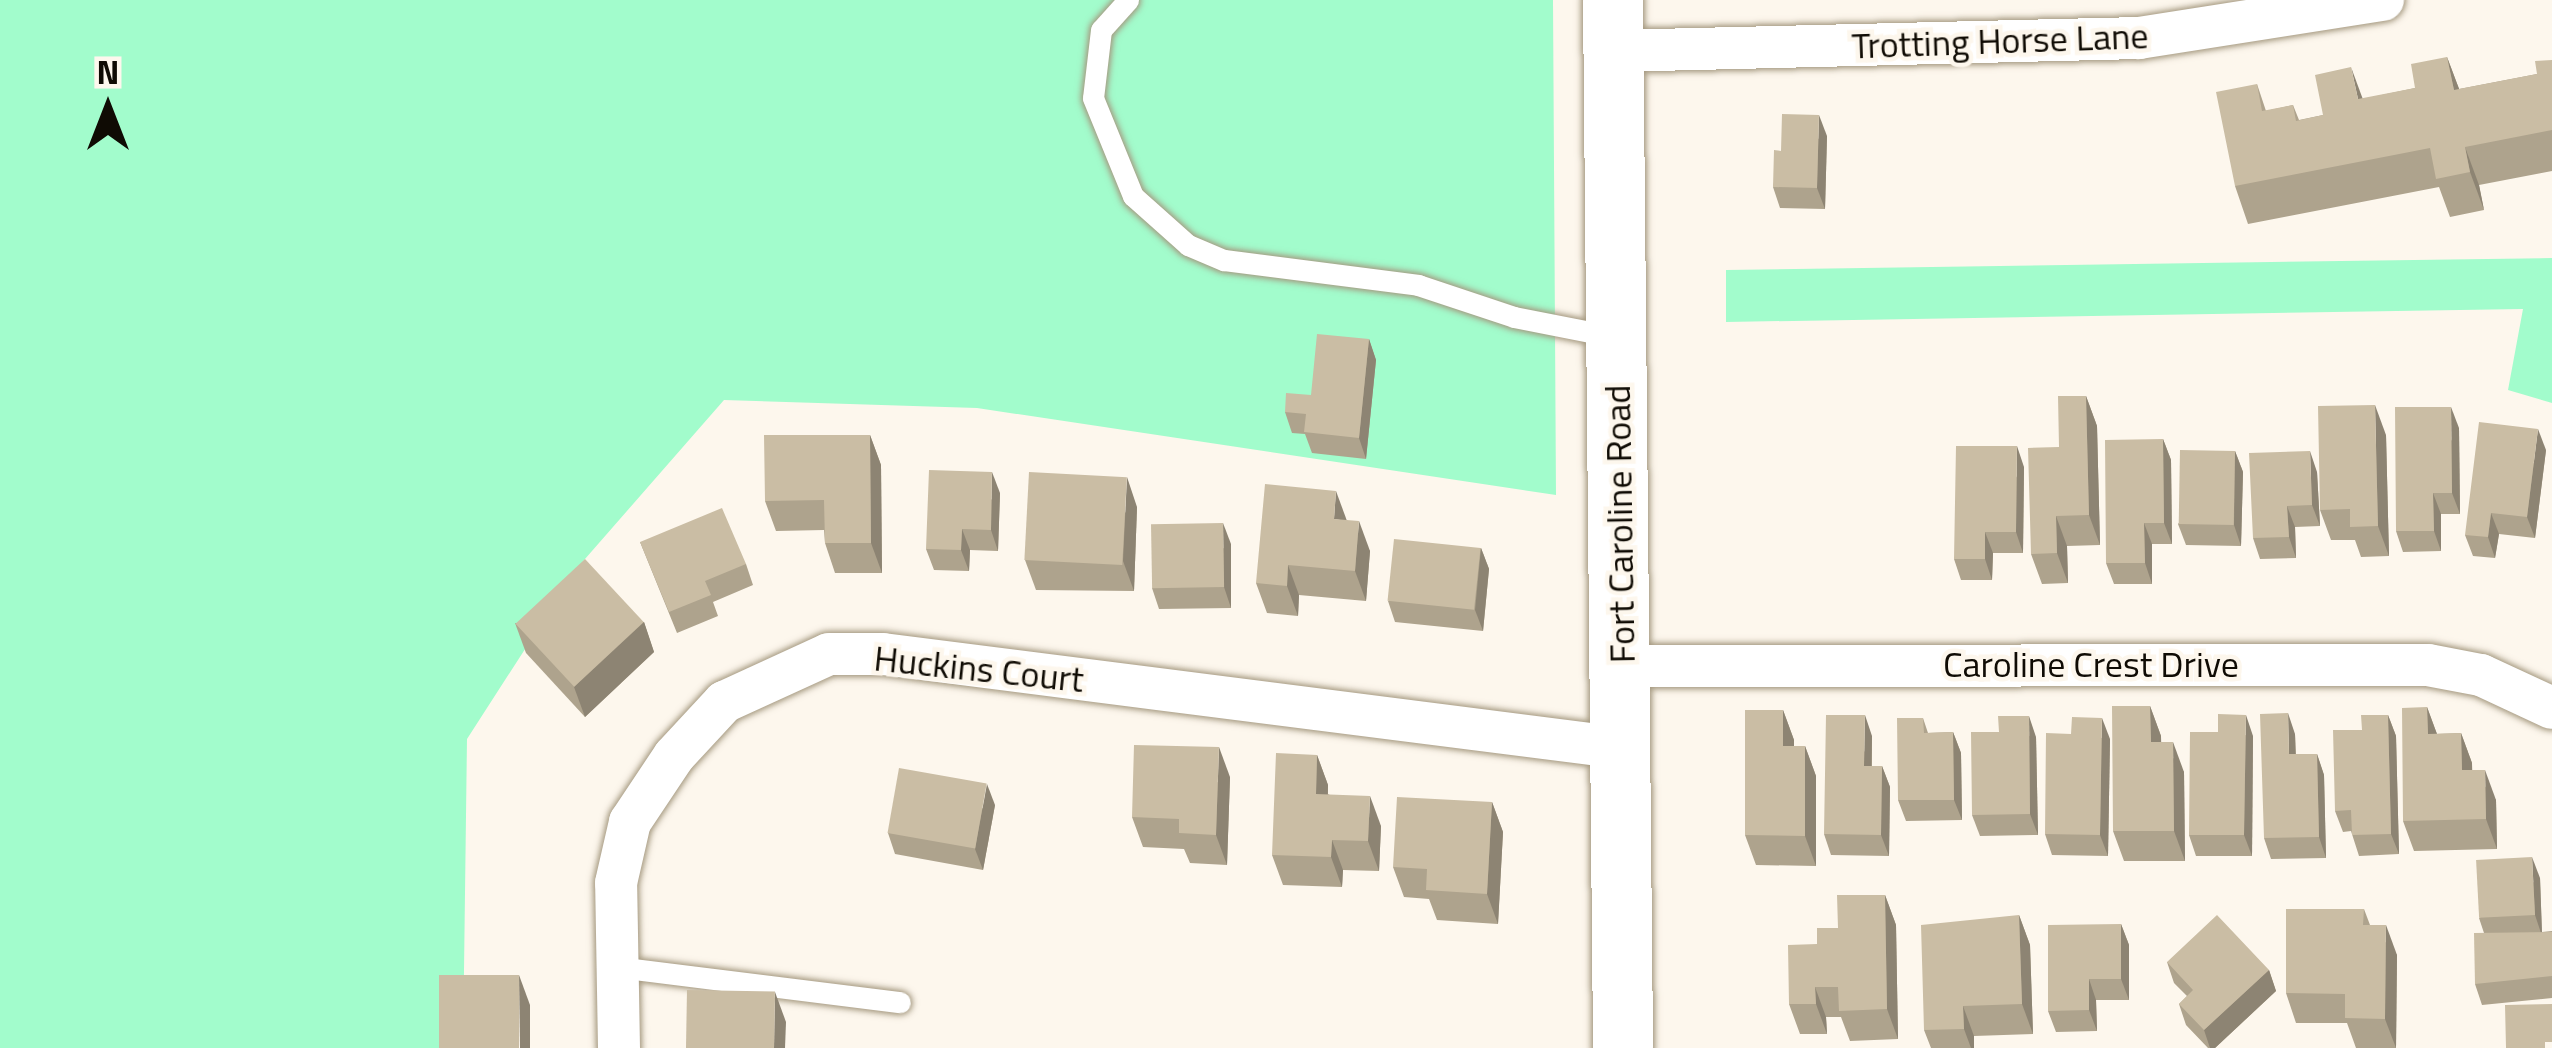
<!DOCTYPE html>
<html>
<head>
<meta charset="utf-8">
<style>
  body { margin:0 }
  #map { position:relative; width:2552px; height:1048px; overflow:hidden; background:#fdf7ed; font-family:"Titillium Web",sans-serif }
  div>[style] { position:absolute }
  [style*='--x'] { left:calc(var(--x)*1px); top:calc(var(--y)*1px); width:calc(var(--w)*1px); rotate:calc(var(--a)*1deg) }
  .green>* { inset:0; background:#a2fccc }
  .roads { filter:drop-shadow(0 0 3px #a59980) drop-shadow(0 0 3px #a59980) }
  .lane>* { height:21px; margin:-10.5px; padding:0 10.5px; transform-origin:10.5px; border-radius:10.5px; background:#fff }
  .street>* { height:42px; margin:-21px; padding:0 21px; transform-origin:21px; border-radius:21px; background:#fff }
  .secondary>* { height:60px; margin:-30px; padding:0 30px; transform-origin:30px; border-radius:30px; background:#fff }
  .wall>* { inset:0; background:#aea38d }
  .shaded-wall>* { inset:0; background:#8d8473 }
  .building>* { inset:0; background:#cabda4; transform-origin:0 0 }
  span { translate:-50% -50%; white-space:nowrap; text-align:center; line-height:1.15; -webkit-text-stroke:9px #fdf7ed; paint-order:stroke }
  .street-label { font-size:36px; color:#0f0b04 }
  .north { position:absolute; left:48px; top:48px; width:120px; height:120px; -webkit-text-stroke:9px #fdf7ed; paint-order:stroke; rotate:0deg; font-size:33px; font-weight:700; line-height:48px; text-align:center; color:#0f0b04 }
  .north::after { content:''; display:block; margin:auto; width:42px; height:54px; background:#0f0b04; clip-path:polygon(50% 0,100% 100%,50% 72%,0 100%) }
</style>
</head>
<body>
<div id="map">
  <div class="green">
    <i style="clip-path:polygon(0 0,1553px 0,1556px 495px,977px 408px,724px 400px,578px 567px,467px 739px,463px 1048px,0 1048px)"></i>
    <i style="clip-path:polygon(2552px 258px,2552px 403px,2508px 390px,2523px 309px,1726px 322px,1726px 270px)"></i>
  </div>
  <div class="roads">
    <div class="lane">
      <i style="--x:1128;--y:0;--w:40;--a:132"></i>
      <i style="--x:1101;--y:30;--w:68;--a:96.7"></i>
      <i style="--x:1093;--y:98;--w:106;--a:67.8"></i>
      <i style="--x:1133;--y:196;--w:74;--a:41.7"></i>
      <i style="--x:1188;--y:245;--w:39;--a:23"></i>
      <i style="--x:1224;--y:260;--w:196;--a:7.3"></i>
      <i style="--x:1418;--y:285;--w:101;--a:18.4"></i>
      <i style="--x:1514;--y:317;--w:99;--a:11.1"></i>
      <i style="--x:617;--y:967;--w:285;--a:7.1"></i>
    </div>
    <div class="street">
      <i style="--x:1615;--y:51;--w:524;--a:-1.42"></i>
      <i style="--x:2139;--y:38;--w:247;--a:-8.9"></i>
      <i style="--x:1620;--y:666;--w:808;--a:-0.07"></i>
      <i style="--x:2428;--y:665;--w:54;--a:10.7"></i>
      <i style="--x:2481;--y:675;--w:78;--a:24.9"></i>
      <i style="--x:619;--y:1048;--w:165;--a:-91"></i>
      <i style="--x:616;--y:883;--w:63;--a:-77.1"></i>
      <i style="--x:630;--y:822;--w:79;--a:-56.3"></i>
      <i style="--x:674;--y:756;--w:74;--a:-47.2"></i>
      <i style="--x:724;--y:702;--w:115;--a:-24.6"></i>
      <i style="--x:829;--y:654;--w:54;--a:0"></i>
      <i style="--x:883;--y:654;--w:745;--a:7.25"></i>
    </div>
    <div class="secondary">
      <i style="--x:1613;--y:0;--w:1048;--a:89.45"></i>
    </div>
  </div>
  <div class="wall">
    <i style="clip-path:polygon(2447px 57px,2459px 89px,2537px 74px,2552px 60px,2552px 171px,2479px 185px,2484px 210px,2450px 217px,2439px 187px,2248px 224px,2235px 186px,2257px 84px,2266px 111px,2293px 105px,2299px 120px,2323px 115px,2363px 99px,2415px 88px)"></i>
    <i style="clip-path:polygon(1827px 136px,1825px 209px,1780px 208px,1773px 187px,1781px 151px)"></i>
    <i style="clip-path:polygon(1369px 339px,1376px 360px,1366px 459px,1312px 453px,1305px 434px,1292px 433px,1285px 412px,1311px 395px)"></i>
    <i style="clip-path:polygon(2086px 396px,2097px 426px,2100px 545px,2067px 546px,2068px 583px,2042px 584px,2031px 554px,2059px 447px)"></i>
    <i style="clip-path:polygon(2459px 428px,2460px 514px,2441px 514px,2441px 551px,2403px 552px,2396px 531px)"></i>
    <i style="clip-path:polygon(870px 435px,881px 465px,882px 573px,835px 573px,825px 543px,824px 530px,776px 531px,765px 501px)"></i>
    <i style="clip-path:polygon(2386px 435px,2389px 556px,2361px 557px,2355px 540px,2331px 540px,2320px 510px)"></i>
    <i style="clip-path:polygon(2163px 439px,2171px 460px,2172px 544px,2152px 544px,2152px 584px,2114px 584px,2106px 563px)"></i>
    <i style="clip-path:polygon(2546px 450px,2535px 538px,2499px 534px,2495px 558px,2473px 556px,2465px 535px)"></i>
    <i style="clip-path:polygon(2235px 451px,2243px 472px,2241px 546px,2186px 545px,2178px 524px)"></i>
    <i style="clip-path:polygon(2024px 467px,2023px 553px,1993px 553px,1992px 580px,1961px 580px,1954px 559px)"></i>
    <i style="clip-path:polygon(2317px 472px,2320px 526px,2295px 527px,2296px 558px,2260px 559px,2253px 538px)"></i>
    <i style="clip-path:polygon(1000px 493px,998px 551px,970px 550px,969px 571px,934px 570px,926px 549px)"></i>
    <i style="clip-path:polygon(1137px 507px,1134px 591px,1036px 590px,1025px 560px)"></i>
    <i style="clip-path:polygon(1347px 520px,1370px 551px,1366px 601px,1299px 595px,1298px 616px,1267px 613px,1256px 583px)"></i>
    <i style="clip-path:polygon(640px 542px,746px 564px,753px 585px,713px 602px,718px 616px,677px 633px)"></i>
    <i style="clip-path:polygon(1231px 544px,1231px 608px,1159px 609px,1152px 588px)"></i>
    <i style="clip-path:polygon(1481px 548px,1489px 569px,1483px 631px,1395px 622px,1388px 601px)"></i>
    <i style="clip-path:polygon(644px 622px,654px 652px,585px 717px,526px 653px,515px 623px)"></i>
    <i style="clip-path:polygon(2150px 706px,2161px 736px,2161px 742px,2184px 772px,2185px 861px,2124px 861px,2113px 831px)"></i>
    <i style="clip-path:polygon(2427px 707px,2437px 734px,2461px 733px,2472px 763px,2472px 770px,2496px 800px,2497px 849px,2414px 851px,2403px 821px)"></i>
    <i style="clip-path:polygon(1783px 710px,1794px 740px,1794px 746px,1805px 746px,1816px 776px,1816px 866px,1756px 865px,1745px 835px)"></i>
    <i style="clip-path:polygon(2388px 715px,2396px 736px,2399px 854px,2359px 856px,2351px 831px,2343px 832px,2335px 811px,2362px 730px)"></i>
    <i style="clip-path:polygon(1923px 718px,1928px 733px,1953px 732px,1961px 753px,1962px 820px,1906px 821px,1898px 800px)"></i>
    <i style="clip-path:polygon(1999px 732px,2036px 737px,2038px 835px,1980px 836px,1972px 815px)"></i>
    <i style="clip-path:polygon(2218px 732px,2253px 736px,2252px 856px,2196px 856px,2189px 835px)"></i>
    <i style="clip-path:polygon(2071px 734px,2110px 739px,2108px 856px,2052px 855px,2045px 834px)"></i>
    <i style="clip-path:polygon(2295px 734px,2296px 754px,2317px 754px,2324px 775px,2326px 858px,2271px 859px,2264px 838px)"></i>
    <i style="clip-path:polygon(1872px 736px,1872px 766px,1882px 766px,1890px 787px,1889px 856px,1831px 855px,1824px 834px)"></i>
    <i style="clip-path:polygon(1317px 755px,1328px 785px,1328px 794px,1381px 826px,1379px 871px,1343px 870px,1342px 887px,1283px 885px,1272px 855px)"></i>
    <i style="clip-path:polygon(1230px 777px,1227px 865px,1190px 863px,1184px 849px,1143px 847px,1132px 817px)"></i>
    <i style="clip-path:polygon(1492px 802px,1503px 832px,1498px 924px,1437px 920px,1429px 899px,1404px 897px,1393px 867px)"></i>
    <i style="clip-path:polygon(995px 805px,983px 870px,895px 854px,888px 833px)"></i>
    <i style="clip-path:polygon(2540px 878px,2542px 932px,2552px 931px,2552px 998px,2482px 1005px,2475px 984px,2484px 933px,2479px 918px)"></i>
    <i style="clip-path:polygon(1885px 895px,1896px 925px,1898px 1039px,1850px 1041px,1841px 1017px,1826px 1017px,1827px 1034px,1800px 1034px,1789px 1004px,1817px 944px)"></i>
    <i style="clip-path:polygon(2364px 909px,2370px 925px,2397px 955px,2396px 1048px,2356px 1048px,2347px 1023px,2296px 1023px,2286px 993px)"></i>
    <i style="clip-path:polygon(2019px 915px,2030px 945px,2033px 1034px,1974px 1036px,1974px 1048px,1931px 1048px,1924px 1030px)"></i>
    <i style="clip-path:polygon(2121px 924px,2129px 945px,2129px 1000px,2096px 1000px,2097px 1031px,2056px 1032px,2048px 1011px)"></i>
    <i style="clip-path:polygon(2167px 962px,2269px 970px,2276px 991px,2215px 1048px,2208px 1048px,2186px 1025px,2179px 1004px,2187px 996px,2174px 983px)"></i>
  </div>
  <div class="shaded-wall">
    <i style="clip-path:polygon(2447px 57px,2461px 94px,2454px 90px)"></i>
    <i style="clip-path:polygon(2351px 67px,2365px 105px,2358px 99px)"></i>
    <i style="clip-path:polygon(1819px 115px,1827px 136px,1825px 209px,1817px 188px)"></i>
    <i style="clip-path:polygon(2465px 147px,2479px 185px,2484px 210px,2470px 172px)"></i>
    <i style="clip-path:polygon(1369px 339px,1376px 360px,1366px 459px,1359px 438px)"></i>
    <i style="clip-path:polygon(2086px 396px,2097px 426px,2100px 545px,2089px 515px)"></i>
    <i style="clip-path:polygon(2375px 405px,2386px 435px,2389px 556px,2378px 526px)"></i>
    <i style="clip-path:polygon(2451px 407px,2459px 428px,2460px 514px,2452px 493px)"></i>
    <i style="clip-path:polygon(2538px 429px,2546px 450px,2535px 538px,2527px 517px)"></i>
    <i style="clip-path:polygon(870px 435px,881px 465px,882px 573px,871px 543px)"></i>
    <i style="clip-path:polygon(2163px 439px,2171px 460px,2172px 544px,2164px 523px)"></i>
    <i style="clip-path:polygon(2017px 446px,2024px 467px,2023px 553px,2016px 532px)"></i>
    <i style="clip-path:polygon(2235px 451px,2243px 472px,2241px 546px,2234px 525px)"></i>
    <i style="clip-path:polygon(2310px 451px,2317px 472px,2320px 526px,2312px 505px)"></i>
    <i style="clip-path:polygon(992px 472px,1000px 493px,998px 551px,991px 530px)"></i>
    <i style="clip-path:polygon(1127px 477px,1137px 507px,1134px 591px,1123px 561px)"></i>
    <i style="clip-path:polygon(1336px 491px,1347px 521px,1334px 519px)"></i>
    <i style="clip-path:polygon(2433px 493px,2441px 514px,2441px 551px,2434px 531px)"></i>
    <i style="clip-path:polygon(2287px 506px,2295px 527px,2296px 558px,2289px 537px)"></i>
    <i style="clip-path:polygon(2491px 513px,2499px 534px,2495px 558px,2488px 537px)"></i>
    <i style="clip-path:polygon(2056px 516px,2067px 546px,2068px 583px,2057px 553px)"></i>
    <i style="clip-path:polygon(1359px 521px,1370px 551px,1366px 601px,1355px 571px)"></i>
    <i style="clip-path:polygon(1223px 523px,1231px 544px,1231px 608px,1224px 587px)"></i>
    <i style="clip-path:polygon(2144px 523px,2152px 544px,2152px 584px,2145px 563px)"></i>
    <i style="clip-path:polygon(962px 529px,970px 550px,969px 571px,961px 550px)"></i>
    <i style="clip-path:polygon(1985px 532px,1993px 553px,1992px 580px,1985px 559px)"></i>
    <i style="clip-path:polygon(1481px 548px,1489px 569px,1483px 631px,1475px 610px)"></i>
    <i style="clip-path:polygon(1288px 565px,1299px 595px,1298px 616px,1287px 586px)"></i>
    <i style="clip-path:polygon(644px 622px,654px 652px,585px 717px,574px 687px)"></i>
    <i style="clip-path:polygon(2150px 706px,2161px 736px,2162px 772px,2151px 742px)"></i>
    <i style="clip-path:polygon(2427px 707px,2438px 737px,2428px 734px)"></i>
    <i style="clip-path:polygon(1783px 710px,1794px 740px,1794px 776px,1783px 746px)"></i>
    <i style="clip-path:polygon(2288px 713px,2295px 734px,2296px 775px,2289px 754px)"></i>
    <i style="clip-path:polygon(1865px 715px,1872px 736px,1871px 787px,1864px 766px)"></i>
    <i style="clip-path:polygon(2246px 715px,2253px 736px,2252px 856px,2244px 835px)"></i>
    <i style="clip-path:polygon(2388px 715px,2396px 736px,2399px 854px,2391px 834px)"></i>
    <i style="clip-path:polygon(2029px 716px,2036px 737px,2038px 835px,2030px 814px)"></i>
    <i style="clip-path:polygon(2102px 718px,2110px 739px,2108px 856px,2100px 835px)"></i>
    <i style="clip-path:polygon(1953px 732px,1961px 753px,1962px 820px,1954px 800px)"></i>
    <i style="clip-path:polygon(2461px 733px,2472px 763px,2473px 800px,2462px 770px)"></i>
    <i style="clip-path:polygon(2173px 742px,2184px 772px,2185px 861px,2174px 831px)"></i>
    <i style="clip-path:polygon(1805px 746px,1816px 776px,1816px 866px,1805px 836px)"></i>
    <i style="clip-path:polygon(1219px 747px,1230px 777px,1227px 865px,1216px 835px)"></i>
    <i style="clip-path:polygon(2317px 754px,2324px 775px,2326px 858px,2319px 837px)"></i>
    <i style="clip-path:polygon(1317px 755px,1328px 785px,1327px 824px,1316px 794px)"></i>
    <i style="clip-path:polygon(1882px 766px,1890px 787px,1889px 856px,1881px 835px)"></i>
    <i style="clip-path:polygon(2485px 770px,2496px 800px,2497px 849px,2486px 819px)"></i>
    <i style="clip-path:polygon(987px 784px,995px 805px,983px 870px,975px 849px)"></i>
    <i style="clip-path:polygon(1370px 796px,1381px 826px,1379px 871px,1368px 841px)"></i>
    <i style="clip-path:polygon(1492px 802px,1503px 832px,1498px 924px,1487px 894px)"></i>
    <i style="clip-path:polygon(1332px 840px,1343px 870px,1342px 887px,1331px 857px)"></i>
    <i style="clip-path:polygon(2532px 857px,2540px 878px,2542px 936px,2535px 915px)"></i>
    <i style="clip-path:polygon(1885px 895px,1896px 925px,1898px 1039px,1887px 1009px)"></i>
    <i style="clip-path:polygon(2019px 915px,2030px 945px,2033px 1034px,2022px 1004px)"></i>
    <i style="clip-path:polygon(2121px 924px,2129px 945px,2129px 1000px,2121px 979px)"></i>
    <i style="clip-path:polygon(2386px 925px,2397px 955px,2396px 1048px,2385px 1019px)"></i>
    <i style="clip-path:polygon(2269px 970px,2276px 991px,2215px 1048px,2210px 1048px,2204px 1030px)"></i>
    <i style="clip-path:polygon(519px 975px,530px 1005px,530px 1048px,520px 1048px)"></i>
    <i style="clip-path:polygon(2089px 979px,2096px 1000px,2097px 1031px,2089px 1010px)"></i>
    <i style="clip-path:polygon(1815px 987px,1826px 1017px,1827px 1034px,1816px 1004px)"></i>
    <i style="clip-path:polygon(775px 992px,786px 1022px,785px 1048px,774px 1048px)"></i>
    <i style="clip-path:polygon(1963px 1006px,1974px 1036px,1974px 1048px,1971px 1048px,1964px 1029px)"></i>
  </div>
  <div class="building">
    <i style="clip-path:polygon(2447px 57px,2454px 90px,2537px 74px,2535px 61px,2552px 60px,2552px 130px,2465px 147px,2470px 172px,2436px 179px,2430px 148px,2235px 186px,2216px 92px,2257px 84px,2262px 111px,2293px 105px,2296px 121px,2323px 115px,2315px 75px,2351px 67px,2358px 99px,2415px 88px,2411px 64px)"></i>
    <i style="clip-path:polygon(1782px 114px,1819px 115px,1817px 188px,1773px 187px,1774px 150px,1781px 151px)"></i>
    <i style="clip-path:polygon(1317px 334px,1369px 339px,1359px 438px,1304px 432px,1306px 414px,1285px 412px,1286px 393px,1311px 395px)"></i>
    <i style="clip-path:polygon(2058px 396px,2086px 396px,2089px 515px,2056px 516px,2057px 553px,2031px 554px,2028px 448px,2059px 447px)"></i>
    <i style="clip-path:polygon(2375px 405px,2378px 526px,2350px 527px,2350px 509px,2320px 510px,2318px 406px)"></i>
    <i style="clip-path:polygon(2395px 407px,2451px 407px,2452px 493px,2433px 493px,2434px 531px,2396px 531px)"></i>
    <i style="clip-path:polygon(2479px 422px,2538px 429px,2527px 517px,2491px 513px,2488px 537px,2465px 535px)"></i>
    <i style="clip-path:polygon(764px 435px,870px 435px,871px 543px,825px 543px,824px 500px,765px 501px)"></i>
    <i style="clip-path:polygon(2163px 439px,2164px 523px,2144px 523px,2145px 563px,2106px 563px,2105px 440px)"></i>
    <i style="clip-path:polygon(1956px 446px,2017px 446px,2016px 532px,1985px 532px,1985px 559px,1954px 559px)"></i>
    <i style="left:2180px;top:450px;width:55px;height:74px;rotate:1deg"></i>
    <i style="clip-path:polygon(2310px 451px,2312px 505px,2287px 506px,2289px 537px,2253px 538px,2249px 453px)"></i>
    <i style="clip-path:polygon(929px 470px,992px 472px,991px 530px,962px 529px,961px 550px,926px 549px)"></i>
    <i style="left:1029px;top:472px;width:98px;height:88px;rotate:3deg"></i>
    <i style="clip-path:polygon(1265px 484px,1336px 491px,1334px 519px,1359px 521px,1355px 571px,1288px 565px,1287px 586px,1256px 583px)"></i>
    <i style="clip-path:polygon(722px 508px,746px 564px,705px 581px,711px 595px,669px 612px,640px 542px)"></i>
    <i style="left:1223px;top:523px;width:64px;height:72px;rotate:89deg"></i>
    <i style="left:1394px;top:539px;width:87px;height:62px;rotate:6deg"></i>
    <i style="left:585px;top:559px;width:86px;height:95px;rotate:47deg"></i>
    <i style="clip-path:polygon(2112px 706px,2150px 706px,2151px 742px,2173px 742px,2174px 831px,2113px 831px)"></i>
    <i style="clip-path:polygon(2427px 707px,2428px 734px,2461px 733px,2462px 770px,2485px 770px,2486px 819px,2403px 821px,2402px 708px)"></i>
    <i style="clip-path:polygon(1745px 710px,1783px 710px,1783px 746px,1805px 746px,1805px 836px,1745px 835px)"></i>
    <i style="clip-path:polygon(2288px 713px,2289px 754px,2317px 754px,2319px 837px,2264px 838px,2260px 714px)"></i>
    <i style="clip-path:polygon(2218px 714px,2246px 715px,2244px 835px,2189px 835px,2190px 732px,2218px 732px)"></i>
    <i style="clip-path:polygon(1826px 715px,1865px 715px,1864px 766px,1882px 766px,1881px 835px,1824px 834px)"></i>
    <i style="clip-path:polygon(2361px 715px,2388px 715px,2391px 834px,2352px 835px,2351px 810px,2335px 811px,2333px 730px,2362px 730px)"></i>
    <i style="clip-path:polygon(1998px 716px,2029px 716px,2030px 814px,1972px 815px,1971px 732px,1999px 732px)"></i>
    <i style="clip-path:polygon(2072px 717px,2102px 718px,2100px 835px,2045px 834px,2046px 733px,2071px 734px)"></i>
    <i style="clip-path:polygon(1897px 718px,1923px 718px,1924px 733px,1953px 732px,1954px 800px,1898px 800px)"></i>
    <i style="clip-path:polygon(1134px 745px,1219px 747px,1216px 835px,1179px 833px,1179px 819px,1132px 817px)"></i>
    <i style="clip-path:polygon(1276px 753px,1317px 755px,1316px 794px,1370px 796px,1368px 841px,1332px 840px,1331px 857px,1272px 855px)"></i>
    <i style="left:899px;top:768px;width:89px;height:66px;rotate:10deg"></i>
    <i style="clip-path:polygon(1397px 797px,1492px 802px,1487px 894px,1426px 890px,1427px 869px,1393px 867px)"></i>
    <i style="left:2532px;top:857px;width:58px;height:56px;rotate:87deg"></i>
    <i style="clip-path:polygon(1837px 895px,1885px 895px,1887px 1009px,1839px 1011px,1838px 987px,1815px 987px,1816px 1004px,1789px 1004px,1788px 945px,1817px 944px,1817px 928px,1838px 928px)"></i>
    <i style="clip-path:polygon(2286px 909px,2364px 909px,2363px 925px,2386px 925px,2385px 1019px,2345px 1018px,2345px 994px,2286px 993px)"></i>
    <i style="clip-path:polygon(2019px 915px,2022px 1004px,1963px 1006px,1964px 1029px,1924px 1030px,1921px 925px)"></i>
    <i style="clip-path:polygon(2217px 915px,2269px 970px,2204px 1030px,2179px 1004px,2193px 990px,2167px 962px)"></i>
    <i style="clip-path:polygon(2121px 924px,2121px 979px,2089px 979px,2089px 1010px,2048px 1011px,2048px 925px)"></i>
    <i style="clip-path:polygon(2552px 932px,2552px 976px,2475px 984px,2474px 933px)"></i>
    <i style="left:439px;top:975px;width:80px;height:73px"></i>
    <i style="left:687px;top:990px;width:88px;height:58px;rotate:1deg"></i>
    <i style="clip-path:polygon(2552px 1004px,2552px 1042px,2545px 1042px,2545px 1048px,2506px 1048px,2505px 1005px)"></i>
  </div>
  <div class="street-label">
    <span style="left:2000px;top:40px;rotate:-2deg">Trotting Horse Lane</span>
    <span style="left:1619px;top:524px;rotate:-91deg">Fort Caroline Road</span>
    <span style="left:2091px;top:664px">Caroline Crest Drive</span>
    <span style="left:979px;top:668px;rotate:6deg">Huckins Court</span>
  </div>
  <div class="north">N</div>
</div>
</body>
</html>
